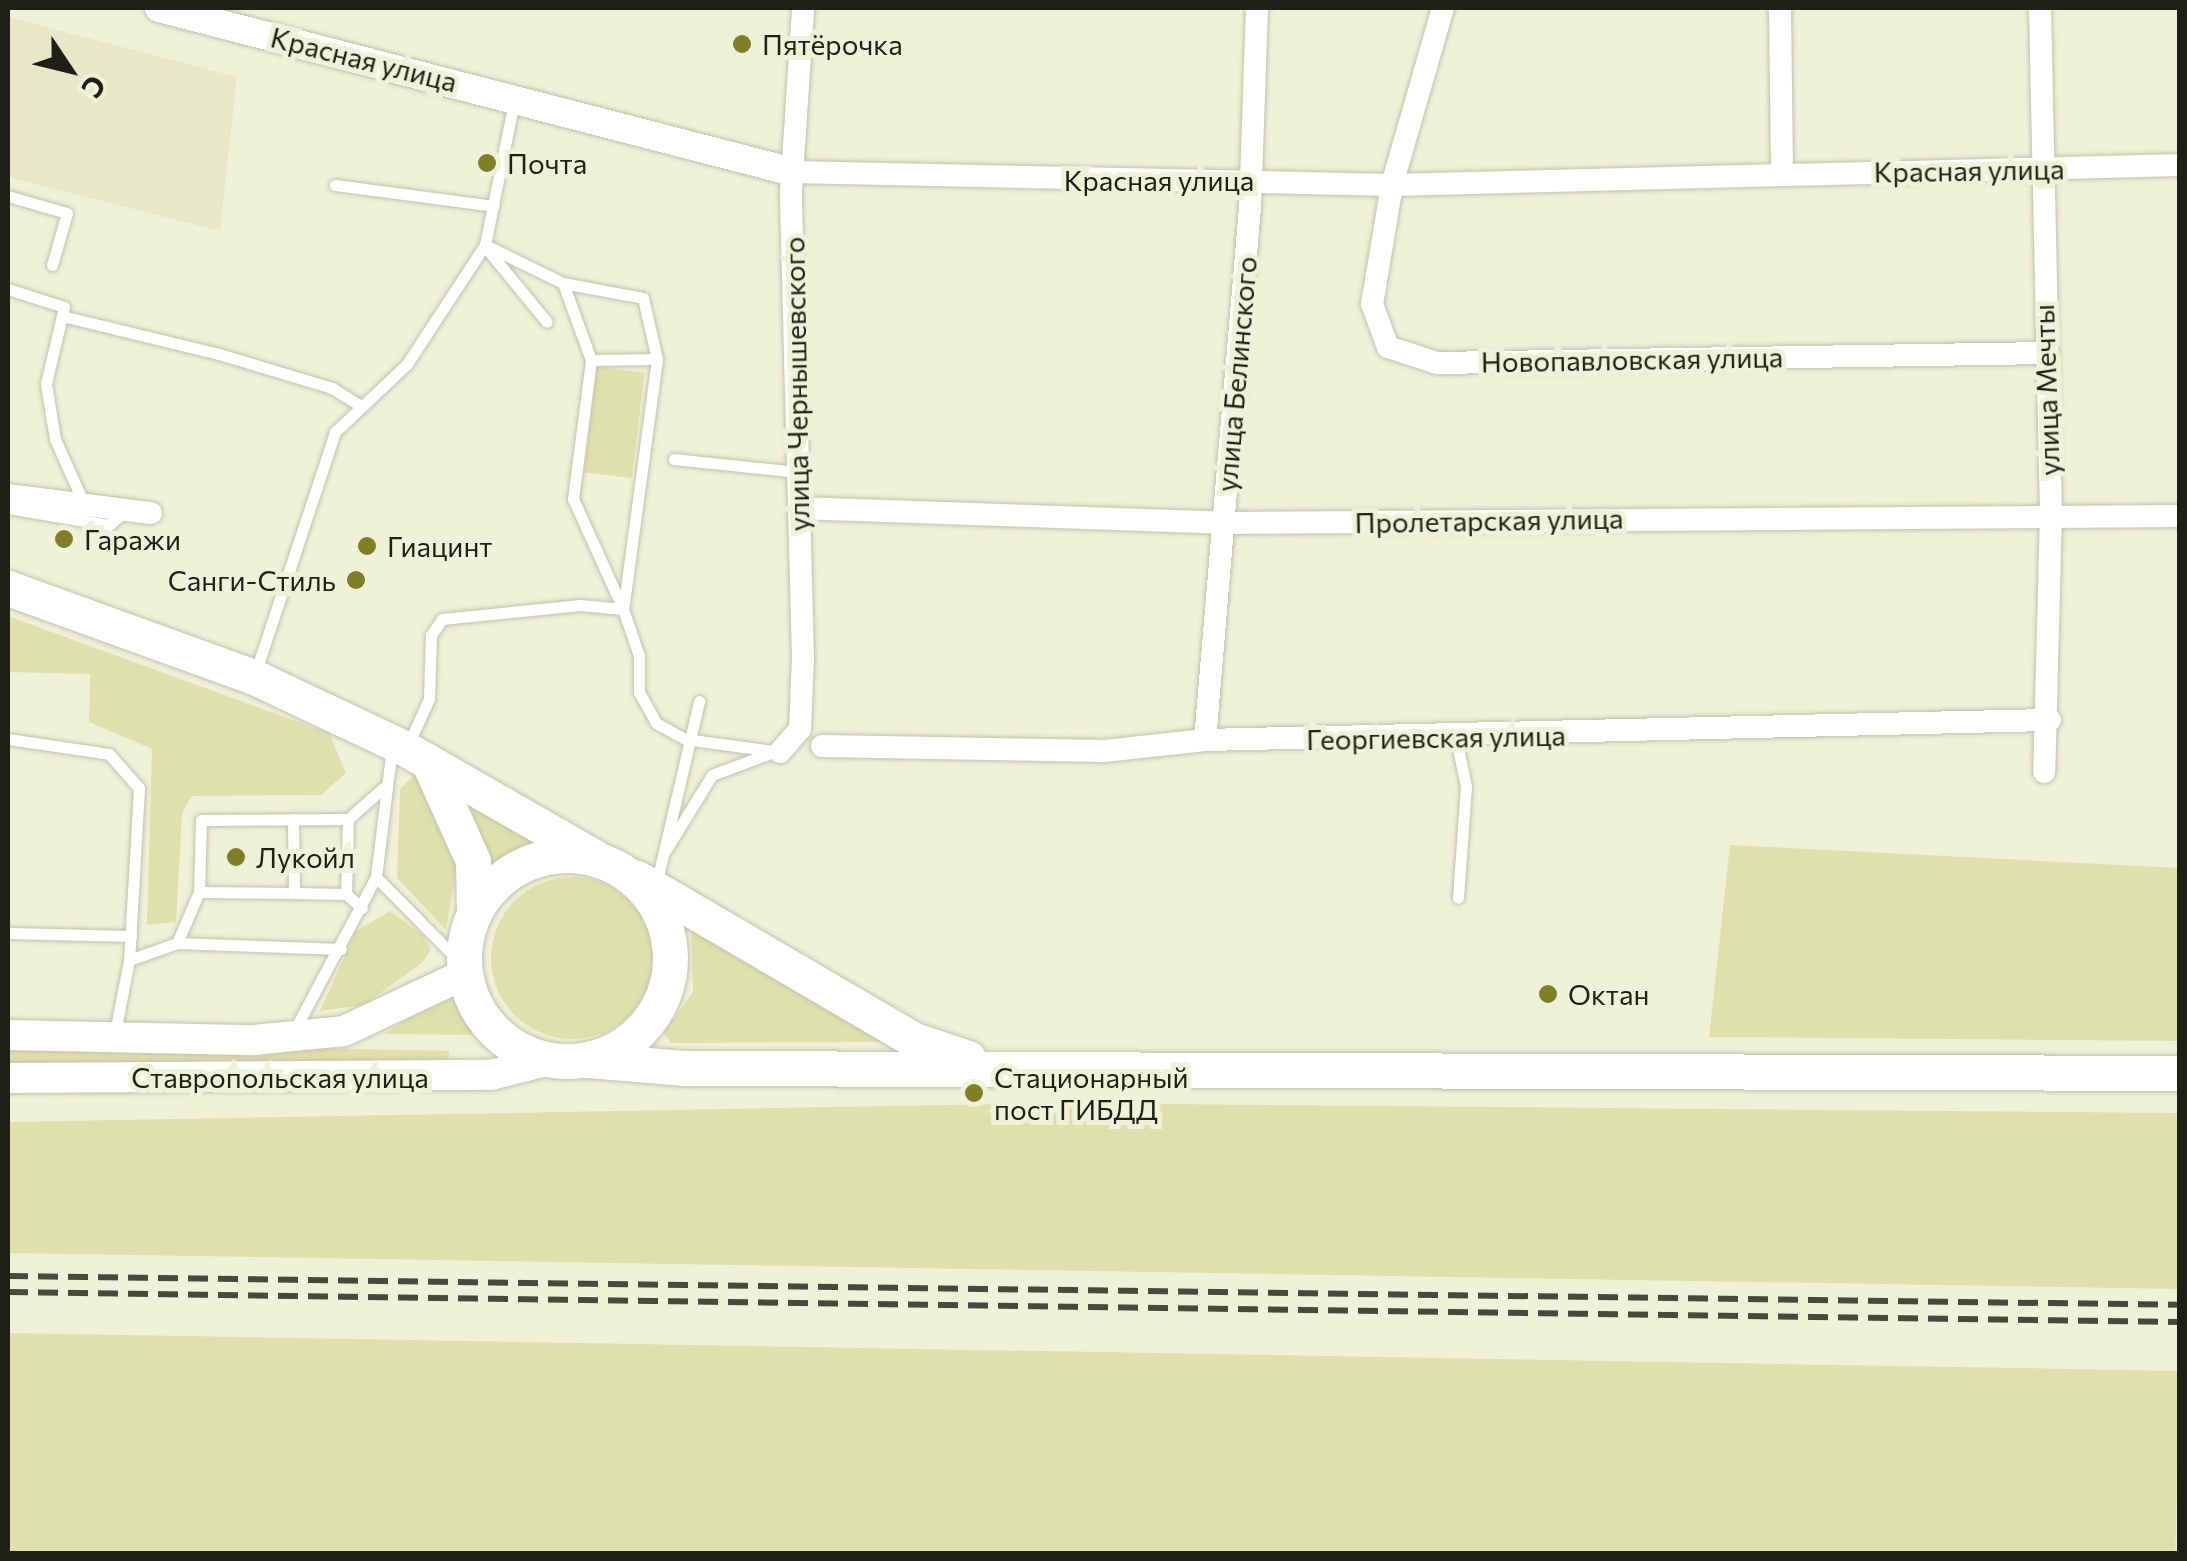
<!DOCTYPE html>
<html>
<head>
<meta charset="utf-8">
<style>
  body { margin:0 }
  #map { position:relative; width:2187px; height:1561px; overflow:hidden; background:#f0f1d9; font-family:Commissioner,sans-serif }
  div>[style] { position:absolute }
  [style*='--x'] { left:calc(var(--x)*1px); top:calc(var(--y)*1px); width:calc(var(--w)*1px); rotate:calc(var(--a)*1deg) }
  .built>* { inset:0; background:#e7e8c8 }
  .green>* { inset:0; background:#dfe1ac; transform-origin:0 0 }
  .round { border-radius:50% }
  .roads { filter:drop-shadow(0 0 2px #c1c2ab) drop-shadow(0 0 2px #c1c2ab) }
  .service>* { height:11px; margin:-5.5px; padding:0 5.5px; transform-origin:5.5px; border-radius:5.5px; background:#fff }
  .minor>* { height:22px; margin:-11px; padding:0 11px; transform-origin:11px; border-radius:11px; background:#fff }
  .tertiary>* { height:28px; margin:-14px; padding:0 14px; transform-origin:14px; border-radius:14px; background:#fff }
  .secondary>* { height:30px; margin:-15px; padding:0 15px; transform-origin:15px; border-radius:15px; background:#fff }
  .primary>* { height:35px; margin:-17.5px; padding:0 17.5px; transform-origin:17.5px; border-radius:17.5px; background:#fff }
  .primary>.ring { margin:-17.5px; padding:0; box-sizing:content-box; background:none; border:35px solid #fff; border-radius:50% }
  .rail>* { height:6px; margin-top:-3px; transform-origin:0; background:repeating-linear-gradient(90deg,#48483c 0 20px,transparent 0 30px) }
  .dots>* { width:28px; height:28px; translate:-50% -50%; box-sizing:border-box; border:5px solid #f0f1d9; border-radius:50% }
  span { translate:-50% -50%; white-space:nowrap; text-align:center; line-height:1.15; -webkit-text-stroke:10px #f0f1d9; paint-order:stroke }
  .poi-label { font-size:28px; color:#1f1f16 }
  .left { translate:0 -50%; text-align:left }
  .right { translate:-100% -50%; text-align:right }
  .street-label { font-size:28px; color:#1f1f16 }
  .frame { position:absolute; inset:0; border:10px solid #1f1f16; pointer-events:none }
  .north { position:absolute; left:20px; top:20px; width:100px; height:100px; -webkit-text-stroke:8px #f0f1d9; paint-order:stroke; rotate:125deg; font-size:28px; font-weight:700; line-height:40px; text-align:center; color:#1f1f16 }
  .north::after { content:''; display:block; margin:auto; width:35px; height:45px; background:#1f1f16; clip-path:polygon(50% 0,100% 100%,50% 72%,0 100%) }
</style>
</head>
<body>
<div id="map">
  <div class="built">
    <i style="clip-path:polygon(8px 17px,237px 77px,220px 231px,8px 177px)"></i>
  </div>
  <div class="green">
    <i style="left:597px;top:367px;width:48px;height:106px;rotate:7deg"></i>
    <i style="clip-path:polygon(8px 616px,329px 733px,346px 773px,321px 795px,192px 796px,182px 813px,176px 922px,147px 925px,152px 749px,89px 722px,90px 674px,8px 672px)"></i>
    <i style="clip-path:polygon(416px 773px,459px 853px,446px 930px,397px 878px,400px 789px)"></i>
    <i style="clip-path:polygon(469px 801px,543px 839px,489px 866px)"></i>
    <i style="clip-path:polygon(1730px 845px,2179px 868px,2179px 1041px,1709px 1037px)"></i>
    <i class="round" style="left:491px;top:877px;width:162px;height:162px"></i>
    <i style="clip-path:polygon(390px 911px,423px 935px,431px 949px,422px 963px,363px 1005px,320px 1011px,356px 931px)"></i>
    <i style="clip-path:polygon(691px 929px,881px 1029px,879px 1042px,671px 1043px,664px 1033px,693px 992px)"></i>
    <i style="clip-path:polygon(452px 983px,480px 1035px,384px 1034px,422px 1010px)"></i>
    <i style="left:8px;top:1043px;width:441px;height:20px;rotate:1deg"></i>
    <i style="clip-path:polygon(1058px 1103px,2179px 1113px,2179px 1289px,8px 1253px,8px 1122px)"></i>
    <i style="left:8px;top:1333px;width:2171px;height:220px;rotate:1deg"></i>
  </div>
  <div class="roads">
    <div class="service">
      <i style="--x:335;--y:185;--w:160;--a:7.5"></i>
      <i style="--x:8;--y:196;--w:61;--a:16.1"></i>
      <i style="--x:67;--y:213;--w:54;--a:106.1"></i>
      <i style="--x:485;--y:245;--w:87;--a:26"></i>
      <i style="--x:563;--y:283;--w:81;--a:10.6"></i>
      <i style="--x:643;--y:298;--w:63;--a:77.1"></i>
      <i style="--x:657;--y:359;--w:252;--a:97.7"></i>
      <i style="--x:623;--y:609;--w:121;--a:-114.4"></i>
      <i style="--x:573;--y:499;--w:140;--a:-82.6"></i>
      <i style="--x:591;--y:360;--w:82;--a:-110"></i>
      <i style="--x:487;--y:249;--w:94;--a:50.6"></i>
      <i style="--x:8;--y:289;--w:59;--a:17.8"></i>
      <i style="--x:64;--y:307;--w:79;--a:103.2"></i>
      <i style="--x:46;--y:384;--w:56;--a:80.7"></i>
      <i style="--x:55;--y:439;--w:71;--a:66"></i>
      <i style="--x:62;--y:316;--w:162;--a:13.6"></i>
      <i style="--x:219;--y:354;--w:118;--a:16.7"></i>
      <i style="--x:332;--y:388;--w:32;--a:32"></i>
      <i style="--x:591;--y:360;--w:66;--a:-0.9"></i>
      <i style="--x:674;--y:459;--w:125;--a:6"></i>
      <i style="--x:8;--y:508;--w:102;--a:9.6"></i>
      <i style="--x:109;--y:525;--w:23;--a:-41"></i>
      <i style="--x:256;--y:671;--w:252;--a:-71.7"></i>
      <i style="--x:335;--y:432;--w:99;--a:-43.4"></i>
      <i style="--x:407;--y:364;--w:142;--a:-56.8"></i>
      <i style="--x:485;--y:245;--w:147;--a:-78.6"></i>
      <i style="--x:8;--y:739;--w:102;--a:8.4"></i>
      <i style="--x:109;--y:754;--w:45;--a:48.6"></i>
      <i style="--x:139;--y:788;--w:172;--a:93.3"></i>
      <i style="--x:129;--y:960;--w:74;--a:100.9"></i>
      <i style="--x:1456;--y:739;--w:48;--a:78"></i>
      <i style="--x:1466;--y:786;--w:112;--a:94.1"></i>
      <i style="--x:408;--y:745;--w:51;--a:-65.5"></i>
      <i style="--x:429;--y:699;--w:64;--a:-88.2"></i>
      <i style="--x:431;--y:635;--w:19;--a:-55"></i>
      <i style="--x:442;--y:619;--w:139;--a:-5.8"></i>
      <i style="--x:580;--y:605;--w:43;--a:5.3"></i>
      <i style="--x:623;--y:609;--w:50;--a:71.2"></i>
      <i style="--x:639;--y:656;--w:36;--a:90"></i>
      <i style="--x:639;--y:692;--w:35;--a:61"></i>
      <i style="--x:656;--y:723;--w:33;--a:29"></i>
      <i style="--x:685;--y:739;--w:96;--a:7.8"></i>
      <i style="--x:293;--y:819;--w:74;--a:89.2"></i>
      <i style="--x:294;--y:893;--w:52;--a:1.1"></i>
      <i style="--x:348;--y:819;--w:75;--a:91.5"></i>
      <i style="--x:346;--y:894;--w:21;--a:41"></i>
      <i style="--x:665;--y:851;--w:89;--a:-58.3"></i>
      <i style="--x:712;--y:775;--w:60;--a:-20.6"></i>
      <i style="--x:376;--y:877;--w:125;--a:45.3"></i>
      <i style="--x:656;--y:885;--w:189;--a:-76.8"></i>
      <i style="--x:199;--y:892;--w:95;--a:0.6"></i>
      <i style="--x:8;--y:933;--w:123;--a:1.4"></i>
      <i style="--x:177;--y:943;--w:164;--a:2.1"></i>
      <i style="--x:129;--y:960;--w:51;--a:-19.5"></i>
      <i style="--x:177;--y:943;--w:56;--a:-66.7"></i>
      <i style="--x:199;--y:892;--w:72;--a:-88.4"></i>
      <i style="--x:201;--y:820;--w:147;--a:-0.4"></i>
      <i style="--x:348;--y:819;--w:47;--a:-41.5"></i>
      <i style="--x:294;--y:1031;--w:174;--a:-62"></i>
      <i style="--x:376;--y:877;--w:132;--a:-83"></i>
    </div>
    <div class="minor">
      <i style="--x:1443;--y:8;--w:184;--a:106.1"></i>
      <i style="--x:1392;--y:185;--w:121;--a:99.5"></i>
      <i style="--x:1372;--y:304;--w:46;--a:69.6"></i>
      <i style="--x:1388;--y:347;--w:52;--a:18.1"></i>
      <i style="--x:1437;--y:363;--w:607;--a:-0.94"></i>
      <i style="--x:1780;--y:8;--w:166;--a:89.3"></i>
      <i style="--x:2040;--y:8;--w:505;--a:88.75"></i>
      <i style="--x:2051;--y:513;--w:259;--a:91.5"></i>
      <i style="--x:793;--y:172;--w:599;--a:1.24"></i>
      <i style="--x:1392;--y:185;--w:788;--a:-1.45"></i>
      <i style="--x:8;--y:495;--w:144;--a:7.2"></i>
      <i style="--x:799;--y:508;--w:425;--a:2"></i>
      <i style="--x:1224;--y:523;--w:956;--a:-0.42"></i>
      <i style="--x:1205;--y:740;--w:534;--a:-85.17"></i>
      <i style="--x:1250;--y:208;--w:200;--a:-88"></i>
      <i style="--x:822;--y:746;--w:282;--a:1"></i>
      <i style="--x:1104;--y:751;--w:102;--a:-6.2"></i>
      <i style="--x:1205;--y:740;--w:845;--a:-1.36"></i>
      <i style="--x:780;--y:752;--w:30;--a:-49"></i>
      <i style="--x:800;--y:729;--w:71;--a:-87.6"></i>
      <i style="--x:803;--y:658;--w:467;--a:-91.5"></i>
      <i style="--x:791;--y:191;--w:183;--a:-86.2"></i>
    </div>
    <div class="tertiary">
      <i style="--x:159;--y:8;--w:655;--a:14.5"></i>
    </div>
    <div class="secondary">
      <i style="--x:8;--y:1035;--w:246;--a:1.2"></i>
      <i style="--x:254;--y:1040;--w:90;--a:-5.7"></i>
      <i style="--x:344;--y:1031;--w:134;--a:-25.2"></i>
      <i style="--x:8;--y:1078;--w:483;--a:-0.4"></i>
      <i style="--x:491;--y:1075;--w:61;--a:-14.3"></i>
    </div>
    <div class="primary">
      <i style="--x:8;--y:588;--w:262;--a:19.9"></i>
      <i style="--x:254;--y:677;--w:168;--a:25.3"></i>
      <i style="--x:406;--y:749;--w:224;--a:29.8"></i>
      <i style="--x:429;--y:763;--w:107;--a:65.8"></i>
      <i style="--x:473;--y:861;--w:53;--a:88.9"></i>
      <i class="ring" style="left:464px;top:855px;width:171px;height:171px"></i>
      <i style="--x:637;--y:878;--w:321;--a:30.3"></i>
      <i style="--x:914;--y:1040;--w:57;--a:18.4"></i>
      <i style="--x:587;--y:1060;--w:97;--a:4.7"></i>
      <i style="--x:684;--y:1068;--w:1496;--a:0.19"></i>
    </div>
  </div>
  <div class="rail">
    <i style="--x:8;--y:1276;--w:2172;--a:0.76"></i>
    <i style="--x:8;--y:1292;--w:2172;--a:0.79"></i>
  </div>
  <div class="dots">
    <i style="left:742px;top:44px;background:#7f7f28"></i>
    <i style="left:487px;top:163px;background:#7f7f28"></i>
    <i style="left:64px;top:539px;background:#7f7f28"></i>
    <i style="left:367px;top:546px;background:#7f7f28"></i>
    <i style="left:356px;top:580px;background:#7f7f28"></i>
    <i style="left:236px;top:857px;background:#7f7f28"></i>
    <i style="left:1548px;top:994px;background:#7f7f28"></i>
    <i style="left:974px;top:1093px;background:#7f7f28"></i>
  </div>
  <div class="poi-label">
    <span class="left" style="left:762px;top:44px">Пятёрочка</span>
    <span class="left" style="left:507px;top:163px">Почта</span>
    <span class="left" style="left:84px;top:539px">Гаражи</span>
    <span class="left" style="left:387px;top:546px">Гиацинт</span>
    <span class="right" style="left:336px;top:580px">Санги-Стиль</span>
    <span class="left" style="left:256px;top:857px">Лукойл</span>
    <span class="left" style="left:1568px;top:994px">Октан</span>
    <span class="left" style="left:994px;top:1093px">Стационарный<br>пост ГИБДД</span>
  </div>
  <div class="street-label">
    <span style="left:364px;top:59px;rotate:14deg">Красная улица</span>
    <span style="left:1969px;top:170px;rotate:-1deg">Красная улица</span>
    <span style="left:1159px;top:180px">Красная улица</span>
    <span style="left:1632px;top:359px;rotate:-1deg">Новопавловская улица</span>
    <span style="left:1236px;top:374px;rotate:-85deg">улица Белинского</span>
    <span style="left:796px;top:384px;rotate:-91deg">улица Чернышевского</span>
    <span style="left:2046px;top:390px;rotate:-92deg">улица Мечты</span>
    <span style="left:1489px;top:520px;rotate:-1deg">Пролетарская улица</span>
    <span style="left:1436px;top:737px;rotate:-1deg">Георгиевская улица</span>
    <span style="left:280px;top:1077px">Ставропольская улица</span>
  </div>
  <div class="frame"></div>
  <div class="north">С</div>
</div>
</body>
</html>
